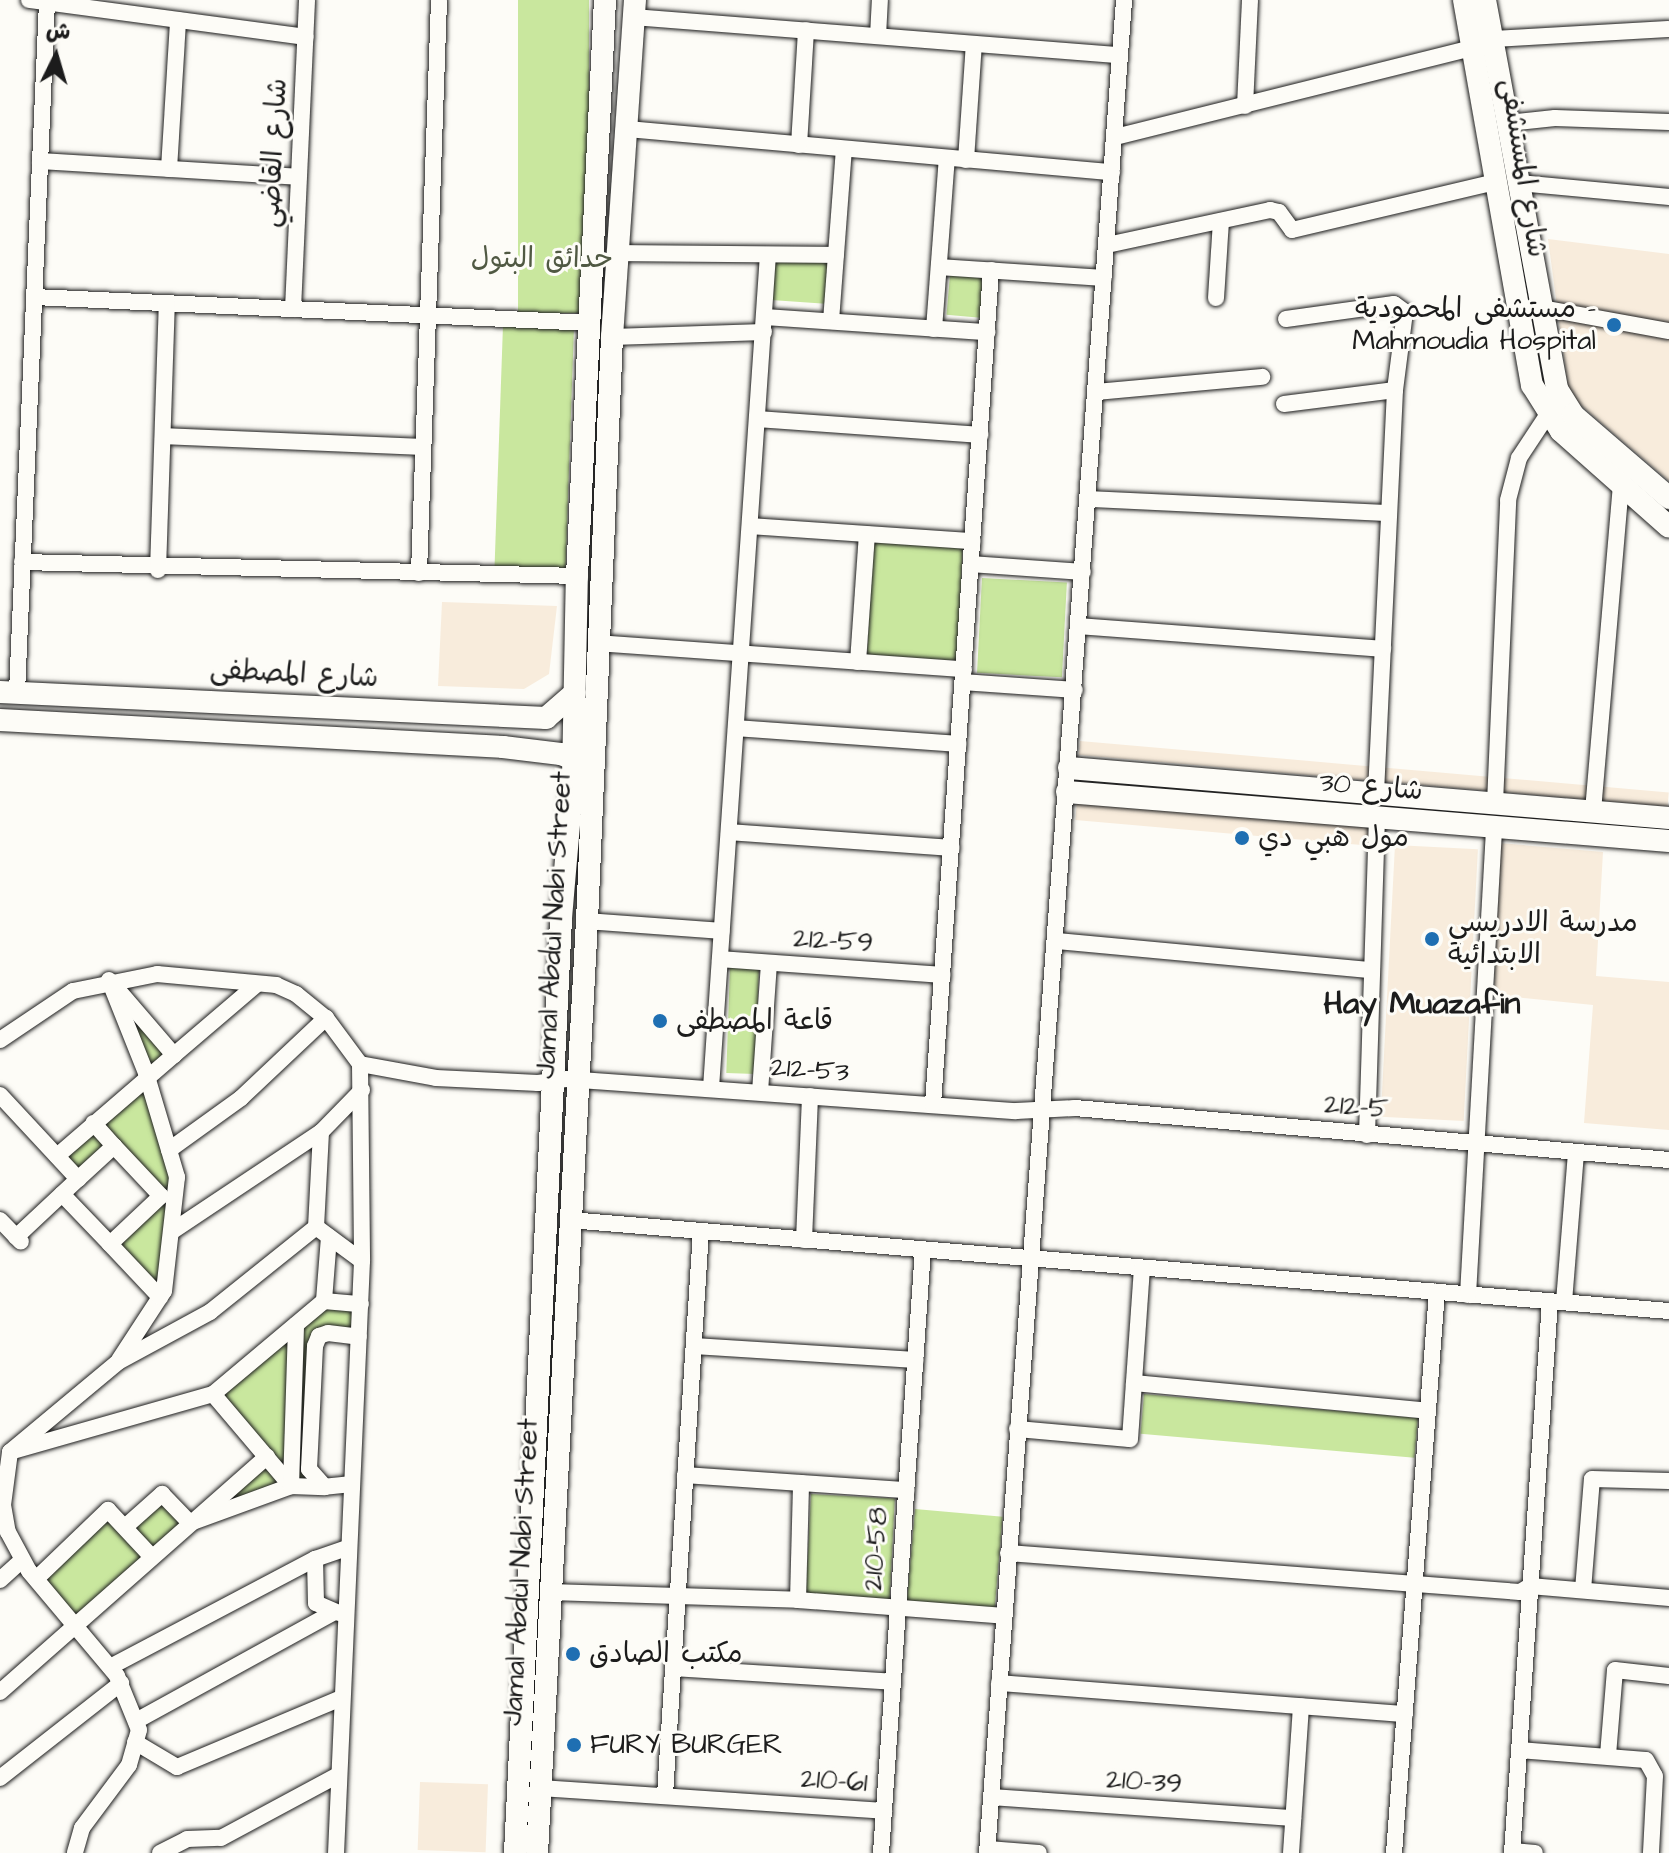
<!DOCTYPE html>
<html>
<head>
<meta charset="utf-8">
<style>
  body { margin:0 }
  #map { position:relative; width:1669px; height:1853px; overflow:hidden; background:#fdfcf7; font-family:"Architects Daughter","Playpen Sans Arabic",sans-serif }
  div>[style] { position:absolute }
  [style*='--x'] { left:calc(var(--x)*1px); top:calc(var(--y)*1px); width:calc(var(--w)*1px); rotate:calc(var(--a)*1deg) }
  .built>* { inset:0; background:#f8ecdc; transform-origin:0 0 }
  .green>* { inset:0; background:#c9e79e; transform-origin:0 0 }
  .roads { filter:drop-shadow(0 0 2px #1c1c1c) drop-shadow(0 0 2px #1c1c1c) }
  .street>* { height:16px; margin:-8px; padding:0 8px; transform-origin:8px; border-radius:8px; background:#fdfcf7 }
  .secondary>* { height:22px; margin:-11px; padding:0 11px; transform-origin:11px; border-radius:11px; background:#fdfcf7 }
  .dots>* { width:22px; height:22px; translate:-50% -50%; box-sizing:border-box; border:4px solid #fdfcf7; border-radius:50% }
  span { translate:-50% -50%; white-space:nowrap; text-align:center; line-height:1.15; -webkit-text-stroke:6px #fdfcf7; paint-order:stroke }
  .street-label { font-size:28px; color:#1c1c1c }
  .park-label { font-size:28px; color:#505943 }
  .poi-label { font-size:28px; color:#1c1c1c }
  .right { translate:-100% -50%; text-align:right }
  .left { translate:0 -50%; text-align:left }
  .quarter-label { font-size:32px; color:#1c1c1c; font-weight:700 }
  .north { position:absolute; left:16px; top:16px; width:80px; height:80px; -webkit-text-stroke:6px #fdfcf7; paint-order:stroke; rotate:5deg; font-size:22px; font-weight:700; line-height:32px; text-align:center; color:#1c1c1c }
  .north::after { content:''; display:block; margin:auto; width:28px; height:36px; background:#1c1c1c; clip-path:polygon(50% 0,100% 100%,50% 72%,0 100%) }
</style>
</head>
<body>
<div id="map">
  <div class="built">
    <i style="clip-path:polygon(1548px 239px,1669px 254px,1669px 481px,1569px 395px)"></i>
    <i style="clip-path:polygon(442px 602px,557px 606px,549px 674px,524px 689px,438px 686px)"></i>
    <i style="left:1080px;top:741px;width:591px;height:14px;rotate:5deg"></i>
    <i style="left:1077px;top:801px;width:293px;height:19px;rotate:5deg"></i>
    <i style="clip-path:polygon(1499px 843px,1603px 852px,1596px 976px,1669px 982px,1669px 1130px,1584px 1123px,1593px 1005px,1494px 995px)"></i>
    <i style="left:1395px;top:845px;width:83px;height:272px;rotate:3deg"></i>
    <i style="left:420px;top:1782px;width:68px;height:68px;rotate:2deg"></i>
  </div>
  <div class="green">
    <i style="left:518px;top:0;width:71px;height:313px"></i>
    <i style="left:774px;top:258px;width:58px;height:42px;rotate:4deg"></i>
    <i style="left:950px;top:275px;width:34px;height:40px;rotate:5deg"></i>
    <i style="left:503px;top:325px;width:71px;height:242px;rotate:2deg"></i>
    <i style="left:873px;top:542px;width:90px;height:114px;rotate:3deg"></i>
    <i style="left:982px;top:578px;width:85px;height:95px;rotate:3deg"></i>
    <i style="left:730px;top:967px;width:29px;height:106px;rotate:2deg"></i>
    <i style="clip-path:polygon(109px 980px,174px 1055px,147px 1078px,176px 1182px,164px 1291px,110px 1244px,161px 1196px,115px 1146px,78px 1179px,57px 1156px,147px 1078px)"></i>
    <i style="clip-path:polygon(324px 1301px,361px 1304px,359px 1337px,320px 1336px,314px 1480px,190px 1523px,76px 1625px,36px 1579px,108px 1510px,125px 1527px,162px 1494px,189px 1523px,267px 1458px,213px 1394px)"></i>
    <i style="left:1144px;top:1394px;width:275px;height:40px;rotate:5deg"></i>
    <i style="left:811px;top:1494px;width:84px;height:101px;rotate:3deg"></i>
    <i style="left:915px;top:1509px;width:88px;height:92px;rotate:5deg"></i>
  </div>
  <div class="roads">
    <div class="street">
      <i style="--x:29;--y:0;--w:279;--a:7.6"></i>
      <i style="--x:633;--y:17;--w:488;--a:4.5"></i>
      <i style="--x:878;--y:36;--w:36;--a:-87"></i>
      <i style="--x:1493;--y:39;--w:176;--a:-3.3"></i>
      <i style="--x:1245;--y:106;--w:106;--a:-87.3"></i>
      <i style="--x:1508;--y:123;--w:47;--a:-6.1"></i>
      <i style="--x:1555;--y:118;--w:114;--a:2"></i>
      <i style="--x:627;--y:129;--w:487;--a:5.1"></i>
      <i style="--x:1115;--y:137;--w:369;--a:-14"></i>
      <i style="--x:799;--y:145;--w:115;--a:-86.5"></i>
      <i style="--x:966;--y:160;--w:116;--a:-86.1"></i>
      <i style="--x:40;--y:161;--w:258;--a:3.5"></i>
      <i style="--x:169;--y:169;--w:149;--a:-86.5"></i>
      <i style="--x:1519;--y:183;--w:151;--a:5.3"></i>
      <i style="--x:1107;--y:245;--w:167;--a:-12.1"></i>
      <i style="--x:1270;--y:210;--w:9;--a:13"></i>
      <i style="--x:1279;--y:212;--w:22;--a:54"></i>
      <i style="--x:1292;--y:230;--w:209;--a:-13.3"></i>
      <i style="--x:619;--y:253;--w:217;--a:0.5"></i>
      <i style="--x:939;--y:267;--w:165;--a:3.8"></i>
      <i style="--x:34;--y:297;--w:559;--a:2.67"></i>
      <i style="--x:1216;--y:298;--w:77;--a:-86.3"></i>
      <i style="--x:1542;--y:308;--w:129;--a:10.3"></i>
      <i style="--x:293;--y:309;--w:309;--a:-87.4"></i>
      <i style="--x:765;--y:317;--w:223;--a:3.9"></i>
      <i style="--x:1286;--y:319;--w:109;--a:-7.9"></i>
      <i style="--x:1394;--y:304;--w:14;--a:36"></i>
      <i style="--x:1405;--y:312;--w:79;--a:97.3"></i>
      <i style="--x:1395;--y:390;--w:404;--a:92.7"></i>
      <i style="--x:831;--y:321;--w:172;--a:-85.7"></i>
      <i style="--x:934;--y:329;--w:171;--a:-85.7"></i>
      <i style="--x:612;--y:337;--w:152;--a:-1.9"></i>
      <i style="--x:1096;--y:392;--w:167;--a:-5.2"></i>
      <i style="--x:1284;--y:404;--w:112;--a:-7.2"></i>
      <i style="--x:758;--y:419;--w:223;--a:4.1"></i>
      <i style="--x:163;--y:436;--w:259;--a:2.4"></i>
      <i style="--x:1090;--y:499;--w:299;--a:2.7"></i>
      <i style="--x:750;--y:526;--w:223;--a:3.9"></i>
      <i style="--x:22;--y:562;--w:555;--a:1.44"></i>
      <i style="--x:971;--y:564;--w:112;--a:4.1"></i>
      <i style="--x:158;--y:570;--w:267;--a:-88.1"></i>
      <i style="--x:419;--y:573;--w:573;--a:-88"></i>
      <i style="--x:1079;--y:626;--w:305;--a:4.3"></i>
      <i style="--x:597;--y:643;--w:368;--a:4.1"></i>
      <i style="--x:858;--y:662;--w:128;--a:-86"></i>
      <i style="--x:963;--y:682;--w:112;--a:4.1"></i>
      <i style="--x:17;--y:692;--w:690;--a:-87.51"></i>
      <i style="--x:736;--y:728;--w:223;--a:4.1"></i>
      <i style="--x:1495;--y:803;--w:303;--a:-87.5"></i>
      <i style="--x:1508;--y:500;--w:43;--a:-75.3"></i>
      <i style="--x:1519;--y:458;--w:53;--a:-56.6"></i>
      <i style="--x:1593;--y:811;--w:328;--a:-85.1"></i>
      <i style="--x:729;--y:832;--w:223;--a:4.1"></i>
      <i style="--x:587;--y:921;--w:135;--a:4.2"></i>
      <i style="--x:1057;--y:941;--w:316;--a:5.3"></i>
      <i style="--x:720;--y:959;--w:223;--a:4.1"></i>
      <i style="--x:109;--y:980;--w:100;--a:68.3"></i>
      <i style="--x:146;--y:1073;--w:109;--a:73.4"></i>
      <i style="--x:177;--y:1177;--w:115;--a:96.5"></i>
      <i style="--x:164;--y:1291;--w:82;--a:123.1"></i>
      <i style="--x:118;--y:990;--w:86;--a:49.3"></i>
      <i style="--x:174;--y:1055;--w:109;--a:-40.5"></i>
      <i style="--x:0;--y:1040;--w:88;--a:-33.9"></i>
      <i style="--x:73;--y:991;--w:86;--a:-11.4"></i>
      <i style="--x:157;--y:974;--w:120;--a:5.3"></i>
      <i style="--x:276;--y:985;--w:22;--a:24"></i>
      <i style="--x:296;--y:994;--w:38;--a:39"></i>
      <i style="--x:326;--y:1018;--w:57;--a:53.5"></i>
      <i style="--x:360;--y:1064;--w:197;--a:89.4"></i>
      <i style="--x:362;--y:1261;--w:593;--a:92.51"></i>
      <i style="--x:360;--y:1064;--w:77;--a:10.4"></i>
      <i style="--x:436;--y:1078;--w:102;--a:2.8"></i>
      <i style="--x:538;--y:1083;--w:28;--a:-8"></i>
      <i style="--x:566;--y:1079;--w:451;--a:4.1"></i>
      <i style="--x:1016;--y:1111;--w:59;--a:-2.9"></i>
      <i style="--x:1075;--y:1108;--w:596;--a:5"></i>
      <i style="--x:711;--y:1088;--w:835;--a:-86.09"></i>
      <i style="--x:362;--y:1090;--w:59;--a:134.3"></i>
      <i style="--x:321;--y:1132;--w:95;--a:93"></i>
      <i style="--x:316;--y:1227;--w:57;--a:36.5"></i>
      <i style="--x:760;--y:1092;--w:129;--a:-86"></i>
      <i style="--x:0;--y:1095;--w:115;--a:47.1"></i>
      <i style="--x:78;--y:1179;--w:85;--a:136.9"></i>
      <i style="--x:933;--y:1104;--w:836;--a:-86.02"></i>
      <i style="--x:1367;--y:1135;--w:318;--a:-88.2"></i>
      <i style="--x:169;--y:1150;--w:89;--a:-35.8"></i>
      <i style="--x:241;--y:1098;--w:117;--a:-43.3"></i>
      <i style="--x:57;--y:1156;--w:155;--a:-40.8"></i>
      <i style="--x:78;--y:1179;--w:49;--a:-42.5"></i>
      <i style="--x:114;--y:1146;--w:31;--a:-132"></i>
      <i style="--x:62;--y:1194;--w:69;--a:46.2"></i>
      <i style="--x:110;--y:1244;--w:70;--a:-43.3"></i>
      <i style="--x:161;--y:1196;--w:69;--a:-133.2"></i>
      <i style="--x:0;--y:1220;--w:30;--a:46"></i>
      <i style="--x:569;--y:1220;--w:1104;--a:4.73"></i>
      <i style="--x:171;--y:1232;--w:180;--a:-33.7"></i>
      <i style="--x:329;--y:1237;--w:64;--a:94.5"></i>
      <i style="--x:324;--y:1301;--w:37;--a:5"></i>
      <i style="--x:804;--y:1240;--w:144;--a:-87.6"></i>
      <i style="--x:110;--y:1244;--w:73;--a:46.7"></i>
      <i style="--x:1468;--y:1295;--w:470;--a:-86.8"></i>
      <i style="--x:324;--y:1301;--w:145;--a:140"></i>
      <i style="--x:213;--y:1394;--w:121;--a:49.7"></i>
      <i style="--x:291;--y:1486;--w:34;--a:2"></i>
      <i style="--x:1564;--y:1302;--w:150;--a:-85.4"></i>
      <i style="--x:694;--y:1346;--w:222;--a:3.6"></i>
      <i style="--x:1134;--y:1383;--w:295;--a:5.4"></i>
      <i style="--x:213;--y:1394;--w:211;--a:164.1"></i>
      <i style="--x:10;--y:1452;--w:141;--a:-39.8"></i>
      <i style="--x:118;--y:1362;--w:105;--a:-28.5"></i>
      <i style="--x:210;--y:1312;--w:136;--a:-38.7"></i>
      <i style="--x:1017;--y:1429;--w:113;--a:5.1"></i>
      <i style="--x:1130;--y:1439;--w:171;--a:-86"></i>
      <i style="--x:10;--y:1452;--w:53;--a:97.5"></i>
      <i style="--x:3;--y:1505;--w:27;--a:80"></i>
      <i style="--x:8;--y:1532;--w:44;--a:61.7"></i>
      <i style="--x:29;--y:1571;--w:137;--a:50"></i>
      <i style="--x:117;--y:1676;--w:58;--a:67.8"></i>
      <i style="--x:139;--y:1730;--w:36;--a:106"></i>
      <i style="--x:129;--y:1765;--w:79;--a:126.7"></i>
      <i style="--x:82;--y:1828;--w:26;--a:106"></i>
      <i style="--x:685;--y:1475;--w:222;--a:3.9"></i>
      <i style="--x:352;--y:1484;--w:27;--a:174"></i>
      <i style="--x:325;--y:1487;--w:24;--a:-132"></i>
      <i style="--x:309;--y:1469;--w:123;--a:-87.2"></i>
      <i style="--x:315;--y:1346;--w:11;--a:-68"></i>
      <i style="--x:319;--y:1336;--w:9;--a:-18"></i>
      <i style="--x:328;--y:1333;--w:31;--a:7"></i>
      <i style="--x:125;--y:1527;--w:50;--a:-41.7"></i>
      <i style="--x:162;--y:1494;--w:40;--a:46"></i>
      <i style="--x:190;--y:1523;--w:108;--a:-20.1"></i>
      <i style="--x:291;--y:1486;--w:161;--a:-88.2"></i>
      <i style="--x:1008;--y:1553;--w:513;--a:4.36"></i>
      <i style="--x:1520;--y:1592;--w:12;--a:-31"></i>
      <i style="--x:1530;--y:1586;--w:140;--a:4.9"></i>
      <i style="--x:36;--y:1579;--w:100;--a:-43.8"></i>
      <i style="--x:108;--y:1510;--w:64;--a:46.9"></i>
      <i style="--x:0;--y:1580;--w:30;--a:-42"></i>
      <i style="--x:1583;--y:1590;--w:111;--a:-85.4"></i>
      <i style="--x:1592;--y:1479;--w:77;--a:1.5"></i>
      <i style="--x:550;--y:1592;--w:248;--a:1.8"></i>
      <i style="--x:798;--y:1600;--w:207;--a:4.4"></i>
      <i style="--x:798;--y:1600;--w:117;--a:-88.5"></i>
      <i style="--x:339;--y:1613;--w:25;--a:-157"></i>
      <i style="--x:316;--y:1603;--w:44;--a:-91.3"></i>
      <i style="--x:315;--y:1559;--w:36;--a:-19"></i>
      <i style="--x:110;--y:1667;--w:232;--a:-27.8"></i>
      <i style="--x:673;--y:1668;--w:220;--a:3.6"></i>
      <i style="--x:999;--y:1683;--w:407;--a:4.4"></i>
      <i style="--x:0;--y:1692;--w:356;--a:-41.4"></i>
      <i style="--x:136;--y:1721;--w:226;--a:-28.8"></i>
      <i style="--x:135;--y:1742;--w:49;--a:30.8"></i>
      <i style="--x:177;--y:1767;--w:178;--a:-22.8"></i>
      <i style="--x:1519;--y:1750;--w:127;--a:4.5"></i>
      <i style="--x:1646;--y:1760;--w:18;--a:61"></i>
      <i style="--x:1655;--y:1776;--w:77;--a:93"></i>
      <i style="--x:1608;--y:1755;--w:85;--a:-85.3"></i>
      <i style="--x:1615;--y:1670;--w:54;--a:6.3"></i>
      <i style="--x:0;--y:1778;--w:154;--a:-38.1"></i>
      <i style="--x:540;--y:1788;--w:345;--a:3.8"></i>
      <i style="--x:665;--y:1795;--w:565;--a:-86.35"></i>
      <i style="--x:991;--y:1797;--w:303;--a:4"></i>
      <i style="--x:988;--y:1849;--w:51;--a:4.5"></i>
      <i style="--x:1512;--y:1851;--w:23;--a:5"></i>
      <i style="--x:160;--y:1853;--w:30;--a:-27"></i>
      <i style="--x:187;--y:1839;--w:34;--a:-2"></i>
      <i style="--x:221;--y:1838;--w:133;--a:-28.3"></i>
      <i style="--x:881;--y:1853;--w:604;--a:-86.02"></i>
      <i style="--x:987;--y:1853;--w:1858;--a:-85.77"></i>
      <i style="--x:1291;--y:1853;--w:147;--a:-86.1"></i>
      <i style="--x:1394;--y:1853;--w:563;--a:-85.62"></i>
      <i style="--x:1512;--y:1853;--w:553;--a:-86.06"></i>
    </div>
    <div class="secondary">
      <i style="--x:1464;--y:0;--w:391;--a:80"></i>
      <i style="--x:1532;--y:385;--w:54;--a:57.8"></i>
      <i style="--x:1561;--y:431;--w:144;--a:41.6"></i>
      <i style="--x:1485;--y:0;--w:396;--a:79.5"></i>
      <i style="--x:1557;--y:389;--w:31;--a:58"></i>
      <i style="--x:1573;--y:415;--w:127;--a:40.8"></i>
      <i style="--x:0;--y:692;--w:547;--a:2.73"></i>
      <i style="--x:546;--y:718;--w:38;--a:-41"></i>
      <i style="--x:0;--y:720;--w:504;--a:3.07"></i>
      <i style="--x:503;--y:747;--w:58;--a:6.9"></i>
      <i style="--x:561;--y:754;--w:24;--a:22"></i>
      <i style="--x:1069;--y:768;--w:602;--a:4.76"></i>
      <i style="--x:1067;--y:792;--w:604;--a:4.65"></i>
      <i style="--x:515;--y:1853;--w:936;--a:-87.18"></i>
      <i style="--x:561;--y:918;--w:142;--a:-85.1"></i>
      <i style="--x:573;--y:777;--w:201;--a:-88.9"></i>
      <i style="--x:577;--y:576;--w:577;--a:-87.22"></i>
      <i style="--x:537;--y:1853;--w:933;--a:-86.93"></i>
      <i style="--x:587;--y:921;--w:585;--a:-87.55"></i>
      <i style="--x:612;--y:337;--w:338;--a:-86.1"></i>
    </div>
  </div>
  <div class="dots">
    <i style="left:1614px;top:325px;background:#1f6fb2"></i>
    <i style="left:1242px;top:838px;background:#1f6fb2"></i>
    <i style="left:1432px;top:939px;background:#1f6fb2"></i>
    <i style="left:660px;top:1021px;background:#1f6fb2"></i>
    <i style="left:573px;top:1654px;background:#1f6fb2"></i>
    <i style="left:574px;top:1745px;background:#1f6fb2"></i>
  </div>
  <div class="street-label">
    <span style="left:274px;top:153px;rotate:-87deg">شارع القاضي</span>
    <span style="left:1523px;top:168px;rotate:81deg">شارع المستشفى</span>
    <span style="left:294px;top:674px;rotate:3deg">شارع المصطفى</span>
    <span style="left:1371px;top:787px;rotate:5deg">شارع 30</span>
    <span style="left:554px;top:925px;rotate:-87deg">Jamal Abdul Nabi Street</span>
    <span style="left:833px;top:941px;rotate:4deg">212-59</span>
    <span style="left:810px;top:1070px;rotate:4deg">212-53</span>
    <span style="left:1356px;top:1107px;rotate:5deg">212-5</span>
    <span style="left:876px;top:1549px;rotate:-86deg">210-58</span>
    <span style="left:521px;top:1572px;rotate:-87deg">Jamal Abdul Nabi Street</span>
    <span style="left:834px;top:1781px;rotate:4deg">210-61</span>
    <span style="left:1144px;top:1782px;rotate:4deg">210-39</span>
  </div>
  <div class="park-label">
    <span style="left:542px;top:259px">حدائق البتول</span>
  </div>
  <div class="poi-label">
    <span class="right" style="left:1596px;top:325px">مستشفى المحمودية -<br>Mahmoudia Hospital</span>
    <span class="left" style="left:1258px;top:838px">مول هبي دي</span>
    <span class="left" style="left:1448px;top:939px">مدرسة الادريسي<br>الابتدائية</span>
    <span class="left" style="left:676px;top:1021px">قاعة المصطفى</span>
    <span class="left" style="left:589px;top:1654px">مكتب الصادق</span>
    <span class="left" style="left:590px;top:1745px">FURY BURGER</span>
  </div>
  <div class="quarter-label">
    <span style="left:1422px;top:1004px">Hay Muazafin</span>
  </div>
  <div class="north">ش</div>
</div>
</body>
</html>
